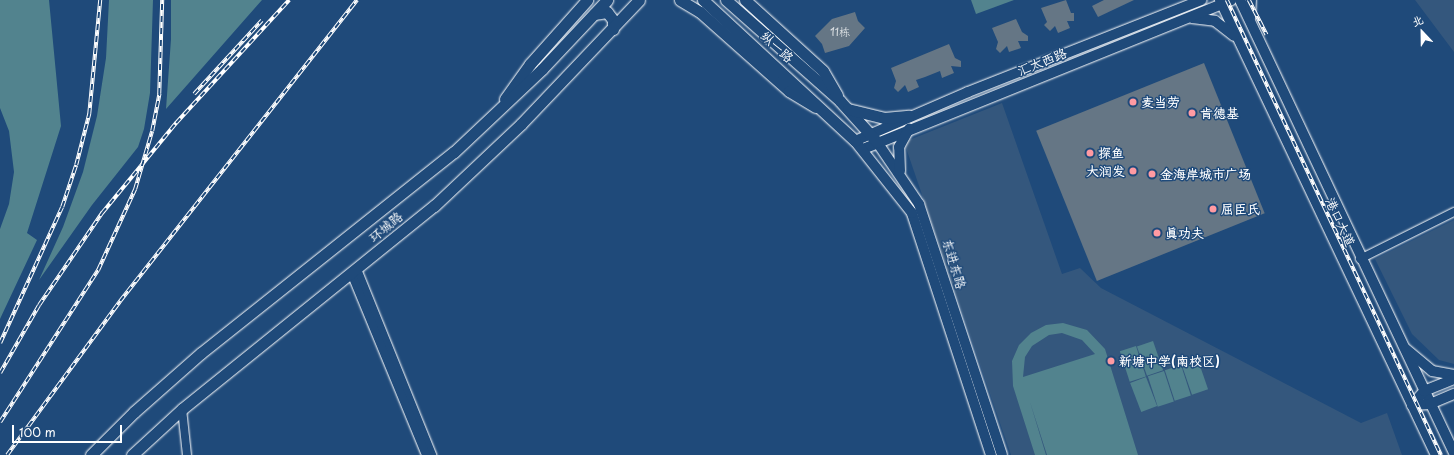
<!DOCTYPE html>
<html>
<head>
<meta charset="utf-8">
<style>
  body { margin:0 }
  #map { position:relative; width:1454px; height:455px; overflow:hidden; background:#1f4a7a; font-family:"Playpen Sans","LXGW WenKai TC",sans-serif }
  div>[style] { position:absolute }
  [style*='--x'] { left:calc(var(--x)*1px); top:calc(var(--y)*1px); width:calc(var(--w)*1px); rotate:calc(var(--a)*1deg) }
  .built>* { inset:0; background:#34577d }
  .green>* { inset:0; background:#52838e; transform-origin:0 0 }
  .building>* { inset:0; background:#657685; transform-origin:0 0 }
  .roads { filter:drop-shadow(0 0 1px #fff) drop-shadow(0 0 1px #fff) }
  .minor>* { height:8px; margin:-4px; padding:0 4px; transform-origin:4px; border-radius:4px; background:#1f4a7a }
  .tertiary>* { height:10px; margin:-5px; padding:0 5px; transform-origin:5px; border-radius:5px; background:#1f4a7a }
  .secondary>* { height:11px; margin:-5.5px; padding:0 5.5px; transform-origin:5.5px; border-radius:5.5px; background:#1f4a7a }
  .rail>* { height:3.5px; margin-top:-1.75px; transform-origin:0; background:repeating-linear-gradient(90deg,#1f4a7a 0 6px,#fff 0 12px); box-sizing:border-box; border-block:1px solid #fff }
  .dots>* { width:11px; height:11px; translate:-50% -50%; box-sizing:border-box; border:2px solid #1f4a7a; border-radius:50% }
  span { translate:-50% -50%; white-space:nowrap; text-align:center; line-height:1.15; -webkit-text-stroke:3px #1f4a7a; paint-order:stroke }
  .number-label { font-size:11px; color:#d8dde0 }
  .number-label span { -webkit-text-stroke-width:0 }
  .street-label { font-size:13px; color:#fff }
  .poi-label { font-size:13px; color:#fff; font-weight:700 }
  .left { translate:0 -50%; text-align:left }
  .right { translate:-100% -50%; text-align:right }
  .north { position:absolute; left:1402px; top:12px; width:40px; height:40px; -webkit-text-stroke:3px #1f4a7a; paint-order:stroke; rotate:338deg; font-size:11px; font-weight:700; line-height:16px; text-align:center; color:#fff }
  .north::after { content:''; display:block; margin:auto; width:14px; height:18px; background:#fff; clip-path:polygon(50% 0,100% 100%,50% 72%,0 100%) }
  .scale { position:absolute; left:12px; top:425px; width:110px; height:18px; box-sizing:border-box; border:2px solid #fff; border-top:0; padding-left:5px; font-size:12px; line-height:14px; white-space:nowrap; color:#fff; -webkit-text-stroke:3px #1f4a7a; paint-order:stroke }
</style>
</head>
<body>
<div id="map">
  <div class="built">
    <i style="clip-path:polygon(1415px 0,1454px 0,1454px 52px)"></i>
    <i style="clip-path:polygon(1002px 103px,1062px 274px,1080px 268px,1101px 288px,1361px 423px,1387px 413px,1402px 455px,1011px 455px,904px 142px)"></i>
    <i style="clip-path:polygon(1454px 220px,1454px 364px,1439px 360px,1412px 334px,1375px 259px)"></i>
  </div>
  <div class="green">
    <i style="clip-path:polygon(0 0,49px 0,61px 126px,27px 233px,37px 240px,0 319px,0 229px,9px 204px,14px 172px,9px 131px,0 108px)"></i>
    <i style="clip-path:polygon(109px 0,153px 0,150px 93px,144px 129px,138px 147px,92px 205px,39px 280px,63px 227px,83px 172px,97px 116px,106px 58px)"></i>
    <i style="clip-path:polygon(171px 0,262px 0,166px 109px,171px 39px)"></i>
    <i style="clip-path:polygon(971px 0,1014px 0,976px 14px)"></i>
    <i style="clip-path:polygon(evenodd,1063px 323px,1087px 330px,1105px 349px,1138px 455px,1047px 455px,1030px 402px,1046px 455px,1035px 455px,1013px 386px,1012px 361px,1019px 345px,1031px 333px,1046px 325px,1063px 323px,1062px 333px,1082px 340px,1095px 354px,1023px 377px,1025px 357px,1032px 346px,1049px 335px,1062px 333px)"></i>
    <i style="left:1153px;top:341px;width:31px;height:17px;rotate:71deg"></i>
    <i style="left:1136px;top:346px;width:32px;height:17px;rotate:72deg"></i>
    <i style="left:1198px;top:360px;width:31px;height:17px;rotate:71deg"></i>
    <i style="left:1181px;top:365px;width:32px;height:17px;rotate:72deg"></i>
    <i style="left:1164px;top:371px;width:32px;height:17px;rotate:72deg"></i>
    <i style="left:1146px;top:377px;width:31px;height:17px;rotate:69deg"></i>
  </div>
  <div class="building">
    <i style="clip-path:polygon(1066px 0,1071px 13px,1074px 13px,1074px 21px,1067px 21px,1070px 28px,1058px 33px,1055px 26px,1050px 31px,1044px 25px,1047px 22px,1041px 8px)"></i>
    <i style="clip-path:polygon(1104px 0,1134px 0,1098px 17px,1092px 6px)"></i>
    <i style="clip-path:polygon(855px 12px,858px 21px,865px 28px,849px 46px,825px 53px,822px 44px,815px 36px,832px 19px)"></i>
    <i style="clip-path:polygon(1016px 19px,1022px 32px,1028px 36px,1028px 41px,1018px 41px,1021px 48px,1009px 52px,1007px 46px,1000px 53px,996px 49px,998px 42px,992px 28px)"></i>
    <i style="clip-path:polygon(949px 44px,955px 58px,961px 61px,961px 67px,951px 66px,954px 73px,942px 78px,940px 71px,925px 77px,916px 80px,919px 87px,908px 92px,905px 85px,898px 92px,894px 88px,896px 81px,891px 68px)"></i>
    <i style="left:1204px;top:63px;width:162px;height:181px;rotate:68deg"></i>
  </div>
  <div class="roads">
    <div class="minor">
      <i style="--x:1360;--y:259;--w:105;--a:-26.6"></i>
      <i style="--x:357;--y:269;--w:201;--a:68"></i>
      <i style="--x:351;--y:273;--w:197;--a:67.6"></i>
      <i style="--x:182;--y:409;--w:46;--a:83.8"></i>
    </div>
    <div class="tertiary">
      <i style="--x:1220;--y:0;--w:504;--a:64.61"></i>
      <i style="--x:1240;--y:0;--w:501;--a:64.71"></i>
      <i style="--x:1192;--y:18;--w:23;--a:7"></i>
      <i style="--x:1215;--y:21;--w:24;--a:38"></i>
      <i style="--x:1250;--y:18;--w:18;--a:-87"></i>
      <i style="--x:877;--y:142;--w:75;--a:55.9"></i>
      <i style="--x:919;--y:204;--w:264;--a:71.7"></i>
      <i style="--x:863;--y:149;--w:397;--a:-22"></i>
      <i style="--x:900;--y:171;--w:24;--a:-92"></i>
      <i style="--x:899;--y:147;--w:21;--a:-61"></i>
      <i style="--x:1406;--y:349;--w:34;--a:40"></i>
      <i style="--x:1432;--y:371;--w:22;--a:10"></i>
      <i style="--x:1412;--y:405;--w:18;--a:-49"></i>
      <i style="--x:1424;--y:391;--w:32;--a:-22"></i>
      <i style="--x:1412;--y:405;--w:18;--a:-3"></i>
      <i style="--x:1430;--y:404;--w:26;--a:-23"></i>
      <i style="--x:991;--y:455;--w:255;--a:-108.1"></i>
      <i style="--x:912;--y:213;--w:92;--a:-128.4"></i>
      <i style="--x:855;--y:141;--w:123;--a:-23.4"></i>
      <i style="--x:968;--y:92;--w:251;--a:-21.5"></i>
    </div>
    <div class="secondary">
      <i style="--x:680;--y:0;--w:23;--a:31"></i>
      <i style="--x:700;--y:12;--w:119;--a:41.6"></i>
      <i style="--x:789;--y:91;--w:31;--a:31"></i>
      <i style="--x:703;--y:0;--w:207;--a:42.8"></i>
      <i style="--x:726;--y:0;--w:152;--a:41.5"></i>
      <i style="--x:840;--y:101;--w:55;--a:47.9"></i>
      <i style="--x:745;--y:0;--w:105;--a:42.3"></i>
      <i style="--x:823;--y:71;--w:28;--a:60"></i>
      <i style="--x:594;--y:14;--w:13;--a:-9"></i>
      <i style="--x:607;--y:12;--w:10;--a:53"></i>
      <i style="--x:613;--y:20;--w:9;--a:90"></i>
      <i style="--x:505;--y:99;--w:43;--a:-54.5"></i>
      <i style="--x:530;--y:64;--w:86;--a:-48.3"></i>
      <i style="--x:848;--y:109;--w:37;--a:14"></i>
      <i style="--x:884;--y:118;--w:25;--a:-5"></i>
      <i style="--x:91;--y:455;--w:61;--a:-45"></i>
      <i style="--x:134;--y:412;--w:89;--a:-41.4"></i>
      <i style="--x:201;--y:353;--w:323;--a:-38.5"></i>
      <i style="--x:454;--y:152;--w:121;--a:-43.3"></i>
      <i style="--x:542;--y:69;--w:95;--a:-46.7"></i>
      <i style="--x:132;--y:455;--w:68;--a:-42.6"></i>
      <i style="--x:182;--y:409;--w:324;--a:-38.9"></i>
      <i style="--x:434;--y:206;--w:120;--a:-43.3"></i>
      <i style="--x:521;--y:124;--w:171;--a:-46.4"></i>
    </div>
  </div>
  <div class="rail">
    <i style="--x:1227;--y:0;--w:503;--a:64.81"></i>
    <i style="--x:1249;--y:0;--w:39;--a:63"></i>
    <i style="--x:194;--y:94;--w:100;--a:-47.4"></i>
    <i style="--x:0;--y:343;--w:149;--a:-65.5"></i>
    <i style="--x:62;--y:207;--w:44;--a:-71.6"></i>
    <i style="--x:76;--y:165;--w:53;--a:-75.7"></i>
    <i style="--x:89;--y:114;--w:115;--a:-84.5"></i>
    <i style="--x:0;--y:373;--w:78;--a:-60.2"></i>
    <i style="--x:39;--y:305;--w:112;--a:-55.6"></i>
    <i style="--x:102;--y:213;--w:117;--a:-50.6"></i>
    <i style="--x:176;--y:123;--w:167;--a:-47.4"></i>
    <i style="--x:0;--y:422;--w:181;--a:-57.2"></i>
    <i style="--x:98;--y:270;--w:89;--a:-65.4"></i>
    <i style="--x:135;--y:189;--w:60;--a:-73.7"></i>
    <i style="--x:152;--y:131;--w:38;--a:-79"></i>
    <i style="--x:159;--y:94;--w:94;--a:-88.2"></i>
    <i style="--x:7;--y:455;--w:191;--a:-53.7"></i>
    <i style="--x:120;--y:301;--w:383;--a:-51.8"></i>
  </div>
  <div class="dots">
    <i style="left:1133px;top:102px;background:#ff9aa2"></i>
    <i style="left:1192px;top:113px;background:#ff9aa2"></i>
    <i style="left:1090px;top:153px;background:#ff9aa2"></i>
    <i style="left:1133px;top:171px;background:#ff9aa2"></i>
    <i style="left:1152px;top:174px;background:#ff9aa2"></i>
    <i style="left:1213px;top:209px;background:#ff9aa2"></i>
    <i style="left:1157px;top:233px;background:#ff9aa2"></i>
    <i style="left:1111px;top:361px;background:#ff9aa2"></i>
  </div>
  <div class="number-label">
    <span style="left:840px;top:32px">11栋</span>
  </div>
  <div class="street-label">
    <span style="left:777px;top:47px;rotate:42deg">纵一路</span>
    <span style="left:1042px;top:62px;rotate:-22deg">汇太西路</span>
    <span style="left:1340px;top:222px;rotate:65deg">港口大道</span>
    <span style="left:386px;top:227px;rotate:-40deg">环城路</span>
    <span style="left:954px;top:264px;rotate:73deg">东进东路</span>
  </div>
  <div class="poi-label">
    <span class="left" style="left:1141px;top:102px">麦当劳</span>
    <span class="left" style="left:1200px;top:113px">肯德基</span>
    <span class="left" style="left:1098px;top:153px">探鱼</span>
    <span class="right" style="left:1125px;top:171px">大润发</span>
    <span class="left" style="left:1160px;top:174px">金海岸城市广场</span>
    <span class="left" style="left:1221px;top:209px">屈臣氏</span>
    <span class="left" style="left:1165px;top:233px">真功夫</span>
    <span class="left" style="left:1119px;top:361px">新塘中学(南校区)</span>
  </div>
  <div class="north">北</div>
  <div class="scale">100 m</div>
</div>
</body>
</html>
